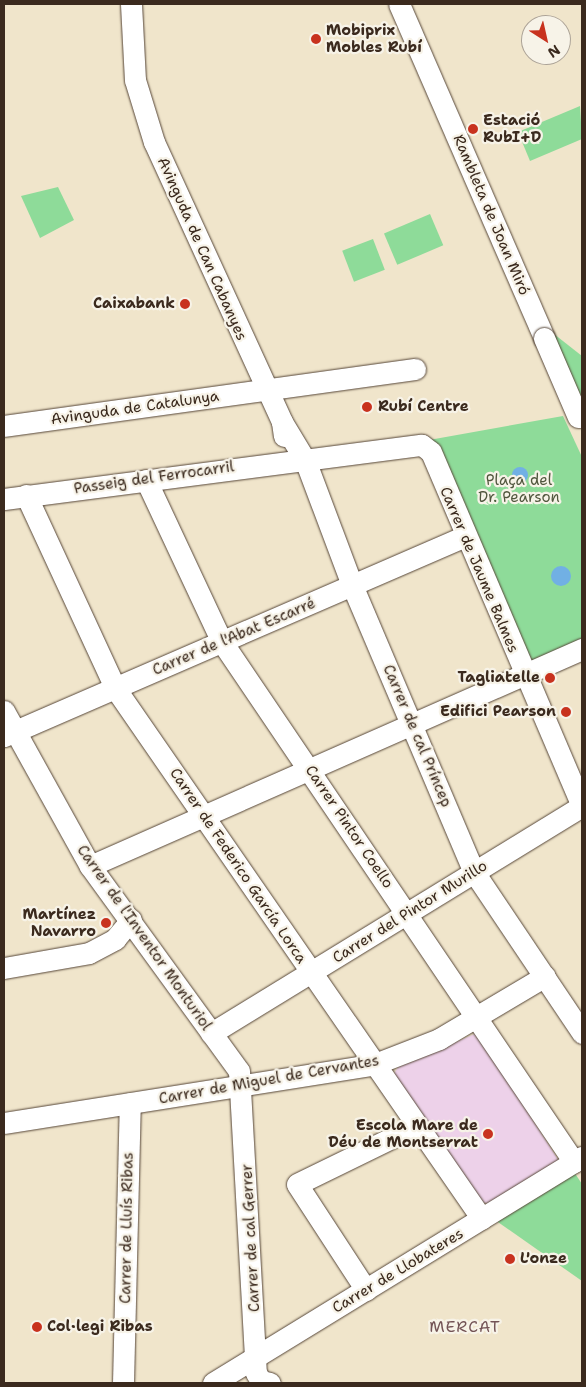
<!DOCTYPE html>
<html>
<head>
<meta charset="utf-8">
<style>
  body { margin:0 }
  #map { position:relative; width:586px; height:1387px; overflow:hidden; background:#f0e5cb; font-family:"Shantell Sans",sans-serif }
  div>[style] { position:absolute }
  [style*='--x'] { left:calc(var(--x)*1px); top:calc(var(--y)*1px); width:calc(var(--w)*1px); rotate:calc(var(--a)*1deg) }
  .built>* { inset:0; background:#edd1e9 }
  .green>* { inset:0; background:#8edb99; transform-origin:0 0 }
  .water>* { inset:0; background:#71b0e4 }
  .round { border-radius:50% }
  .roads { filter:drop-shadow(0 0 1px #564638) drop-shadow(0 0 1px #564638) }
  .minor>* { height:21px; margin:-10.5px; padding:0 10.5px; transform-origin:10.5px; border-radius:10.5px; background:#fff }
  .bridges { filter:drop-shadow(0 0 1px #564638) drop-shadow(0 0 1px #564638) }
  .minor-bridge>* { height:21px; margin:-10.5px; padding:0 10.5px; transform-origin:10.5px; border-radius:10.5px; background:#fff }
  .dots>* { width:14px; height:14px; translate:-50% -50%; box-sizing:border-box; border:2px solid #f7f3e8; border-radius:50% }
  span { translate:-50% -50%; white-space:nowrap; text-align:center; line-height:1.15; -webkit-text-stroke:4.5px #f7f3e8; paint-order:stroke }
  .poi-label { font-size:15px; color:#3b2a1e; font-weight:700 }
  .left { translate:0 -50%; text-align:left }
  .right { translate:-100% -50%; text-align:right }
  .street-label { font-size:15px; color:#3b2a1e }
  .park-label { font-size:15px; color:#50563d }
  .neighbourhood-label { font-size:16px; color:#735355; letter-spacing:1px }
  .frame { position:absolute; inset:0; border:5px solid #3b2a1e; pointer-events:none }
  .north { position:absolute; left:521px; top:15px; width:50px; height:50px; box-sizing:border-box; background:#f7f3e8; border:1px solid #aca397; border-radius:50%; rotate:145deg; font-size:14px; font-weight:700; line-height:20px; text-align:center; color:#3b2a1e }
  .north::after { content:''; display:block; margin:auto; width:18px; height:22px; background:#c8321e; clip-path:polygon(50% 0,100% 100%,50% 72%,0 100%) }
</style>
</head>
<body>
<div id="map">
  <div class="built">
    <i style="clip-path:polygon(477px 1033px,559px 1161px,490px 1204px,477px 1201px,394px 1074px,398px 1067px)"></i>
  </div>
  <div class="green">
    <i style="clip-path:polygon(580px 106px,582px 139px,530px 161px,518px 132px)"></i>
    <i style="clip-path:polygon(58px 187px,74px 220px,40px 238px,21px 196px)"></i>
    <i style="left:430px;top:214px;width:34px;height:50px;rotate:67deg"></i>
    <i style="left:373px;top:239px;width:33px;height:33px;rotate:69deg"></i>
    <i style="clip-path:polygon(554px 334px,582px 356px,582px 403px)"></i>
    <i style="clip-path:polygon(563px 416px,582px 457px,582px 640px,525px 665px,429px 440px)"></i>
    <i style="clip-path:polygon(574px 1172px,582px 1184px,582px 1281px,495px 1220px)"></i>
  </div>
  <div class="water">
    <i class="round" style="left:512px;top:467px;width:16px;height:16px"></i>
    <i class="round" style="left:551px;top:566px;width:20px;height:20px"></i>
  </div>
  <div class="roads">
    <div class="minor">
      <i style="--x:131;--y:4;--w:76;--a:87"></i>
      <i style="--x:135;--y:80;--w:65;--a:73"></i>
      <i style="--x:154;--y:142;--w:308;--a:65.4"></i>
      <i style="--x:282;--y:422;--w:14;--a:82"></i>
      <i style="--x:399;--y:4;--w:364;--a:66.5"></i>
      <i style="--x:282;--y:422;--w:44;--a:58.8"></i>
      <i style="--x:305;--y:460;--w:134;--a:69.4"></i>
      <i style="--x:352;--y:585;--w:312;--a:67"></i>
      <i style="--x:474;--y:872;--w:194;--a:56.1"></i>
      <i style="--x:4;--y:426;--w:415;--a:-7.9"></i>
      <i style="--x:146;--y:480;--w:179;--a:64.9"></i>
      <i style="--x:222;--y:642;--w:628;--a:55.91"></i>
      <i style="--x:26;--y:495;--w:213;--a:65.2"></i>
      <i style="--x:115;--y:688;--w:645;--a:55.35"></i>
      <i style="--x:4;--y:499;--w:421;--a:-7.4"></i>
      <i style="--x:422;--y:445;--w:11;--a:38"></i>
      <i style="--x:431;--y:452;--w:385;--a:66.9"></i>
      <i style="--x:582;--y:806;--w:435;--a:148.5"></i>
      <i style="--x:4;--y:711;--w:177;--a:61"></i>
      <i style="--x:90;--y:866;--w:253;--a:54"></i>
      <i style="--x:239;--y:1071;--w:302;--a:86.8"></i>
      <i style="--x:256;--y:1373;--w:9;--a:58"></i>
      <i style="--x:261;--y:1381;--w:9;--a:13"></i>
      <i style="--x:4;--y:736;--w:500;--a:-23.44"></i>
      <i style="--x:90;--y:866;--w:538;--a:-23.8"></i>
      <i style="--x:4;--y:968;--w:86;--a:-10"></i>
      <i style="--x:89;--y:953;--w:30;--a:-28"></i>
      <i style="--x:115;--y:939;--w:25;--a:-50"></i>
      <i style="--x:4;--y:1123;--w:376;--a:-9"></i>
      <i style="--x:375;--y:1064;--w:69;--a:-21.3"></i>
      <i style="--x:439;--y:1039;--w:123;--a:-30.7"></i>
      <i style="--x:366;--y:1290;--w:126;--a:-123.1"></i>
      <i style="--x:297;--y:1184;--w:132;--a:-26"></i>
      <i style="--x:123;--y:1383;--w:280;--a:-88.6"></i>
      <i style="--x:213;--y:1383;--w:433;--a:-31.5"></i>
    </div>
  </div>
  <div class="bridges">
    <div class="minor-bridge">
      <i style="--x:544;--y:338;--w:86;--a:66.7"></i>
    </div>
  </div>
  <div class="dots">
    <i style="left:316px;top:39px;background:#c8321e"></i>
    <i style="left:473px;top:129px;background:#c8321e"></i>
    <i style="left:185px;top:304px;background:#c8321e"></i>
    <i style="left:367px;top:407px;background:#c8321e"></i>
    <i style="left:550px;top:678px;background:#c8321e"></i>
    <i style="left:566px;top:712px;background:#c8321e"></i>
    <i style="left:106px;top:923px;background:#c8321e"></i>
    <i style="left:488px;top:1134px;background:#c8321e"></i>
    <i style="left:510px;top:1259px;background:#c8321e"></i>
    <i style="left:37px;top:1327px;background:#c8321e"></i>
  </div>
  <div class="poi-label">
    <span class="left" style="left:326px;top:39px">Mobiprix<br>Mobles Rubí</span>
    <span class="left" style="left:483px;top:129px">Estació<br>RubI+D</span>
    <span class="right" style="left:175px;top:304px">Caixabank</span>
    <span class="left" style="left:378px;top:407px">Rubí Centre</span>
    <span class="right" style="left:540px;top:678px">Tagliatelle</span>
    <span class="right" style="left:556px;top:712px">Edifici Pearson</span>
    <span class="right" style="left:96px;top:923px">Martínez<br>Navarro</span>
    <span class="right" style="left:478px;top:1134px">Escola Mare de<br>Déu de Montserrat</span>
    <span class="left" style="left:520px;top:1259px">L'onze</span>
    <span class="left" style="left:47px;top:1327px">Col·legi Ribas</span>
  </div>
  <div class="street-label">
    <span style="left:491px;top:215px;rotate:67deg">Rambleta de Joan Miró</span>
    <span style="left:202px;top:249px;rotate:66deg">Avinguda de Can Cabanyes</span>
    <span style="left:135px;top:408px;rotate:-8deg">Avinguda de Catalunya</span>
    <span style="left:154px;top:478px;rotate:-8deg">Passeig del Ferrocarril</span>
    <span style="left:479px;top:570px;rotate:67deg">Carrer de Jaume Balmes</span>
    <span style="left:234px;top:637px;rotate:-23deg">Carrer de l'Abat Escarré</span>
    <span style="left:417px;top:736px;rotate:67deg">Carrer de cal Príncep</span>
    <span style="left:349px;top:827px;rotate:56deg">Carrer Pintor Coello</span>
    <span style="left:238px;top:866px;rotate:56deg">Carrer de Federico García Lorca</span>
    <span style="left:410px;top:912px;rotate:-32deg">Carrer del Pintor Murillo</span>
    <span style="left:144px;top:938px;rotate:55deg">Carrer de l'Inventor Monturiol</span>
    <span style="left:269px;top:1080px;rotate:-10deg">Carrer de Miguel de Cervantes</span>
    <span style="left:127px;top:1228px;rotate:-89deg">Carrer de Lluís Ribas</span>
    <span style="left:251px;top:1238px;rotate:-93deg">Carrer de cal Gerrer</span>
    <span style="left:398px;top:1271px;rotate:-31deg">Carrer de Llobateres</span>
  </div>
  <div class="park-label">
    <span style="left:519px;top:489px">Plaça del<br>Dr. Pearson</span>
  </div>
  <div class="neighbourhood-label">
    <span style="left:465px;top:1327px">MERCAT</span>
  </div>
  <div class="frame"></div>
  <div class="north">N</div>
</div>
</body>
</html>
